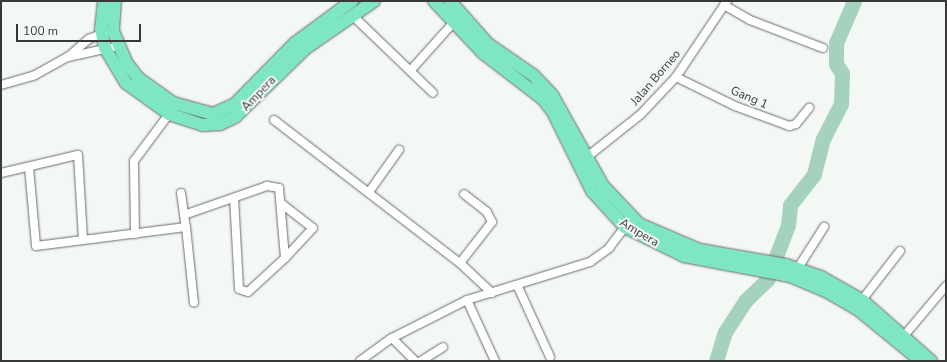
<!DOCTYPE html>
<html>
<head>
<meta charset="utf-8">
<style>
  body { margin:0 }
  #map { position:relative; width:947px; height:362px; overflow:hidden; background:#f3f8f5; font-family:"Nunito Sans",sans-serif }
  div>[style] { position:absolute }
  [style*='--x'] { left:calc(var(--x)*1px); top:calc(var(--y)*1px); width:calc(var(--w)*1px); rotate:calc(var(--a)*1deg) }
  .river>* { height:15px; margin:-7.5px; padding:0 7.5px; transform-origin:7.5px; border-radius:7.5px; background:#a5d2bd }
  .roads { filter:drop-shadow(0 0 1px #686c6a) drop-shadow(0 0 1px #686c6a) }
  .minor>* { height:8px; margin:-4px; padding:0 4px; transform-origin:4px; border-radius:4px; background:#fff }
  .primary>* { height:12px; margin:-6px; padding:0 6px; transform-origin:6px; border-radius:6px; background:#7ee6c4 }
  span { translate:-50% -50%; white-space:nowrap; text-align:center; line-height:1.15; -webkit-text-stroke:4px #f3f8f5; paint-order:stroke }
  .street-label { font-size:12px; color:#373938 }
  .frame { position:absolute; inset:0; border:2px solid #373938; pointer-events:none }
  .scale { position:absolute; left:16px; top:24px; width:125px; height:18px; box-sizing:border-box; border:2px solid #373938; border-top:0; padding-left:5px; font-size:12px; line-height:14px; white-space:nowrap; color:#373938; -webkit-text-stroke:3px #f3f8f5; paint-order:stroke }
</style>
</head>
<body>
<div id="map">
  <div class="river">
    <i style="--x:716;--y:361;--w:30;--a:-73"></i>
    <i style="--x:725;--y:332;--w:38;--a:-57"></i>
    <i style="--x:746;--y:300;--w:29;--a:-44"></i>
    <i style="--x:767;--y:280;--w:59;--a:-69.1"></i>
    <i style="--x:788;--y:225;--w:20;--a:-84"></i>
    <i style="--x:790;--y:205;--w:39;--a:-52"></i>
    <i style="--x:814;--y:174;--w:36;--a:-76"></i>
    <i style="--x:823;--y:139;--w:39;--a:-63"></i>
    <i style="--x:841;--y:104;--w:31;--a:-88"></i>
    <i style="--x:842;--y:73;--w:11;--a:-124"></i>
    <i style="--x:836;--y:64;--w:21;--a:-90"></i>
    <i style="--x:836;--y:43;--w:46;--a:-66.8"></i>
  </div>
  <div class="roads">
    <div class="minor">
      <i style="--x:724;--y:5;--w:30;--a:30"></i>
      <i style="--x:750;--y:20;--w:78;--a:21"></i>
      <i style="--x:352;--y:15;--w:112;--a:43.9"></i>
      <i style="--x:68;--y:57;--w:51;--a:-12.4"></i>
      <i style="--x:410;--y:71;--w:66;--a:-48.1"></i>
      <i style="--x:676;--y:77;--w:66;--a:26.2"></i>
      <i style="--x:735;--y:106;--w:58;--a:20.3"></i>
      <i style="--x:789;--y:126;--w:7;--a:-16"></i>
      <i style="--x:796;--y:124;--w:21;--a:-51"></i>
      <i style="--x:1;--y:85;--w:35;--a:-16"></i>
      <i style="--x:35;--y:75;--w:38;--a:-29"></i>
      <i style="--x:68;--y:57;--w:28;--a:-41"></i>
      <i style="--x:89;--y:39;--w:18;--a:-22"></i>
      <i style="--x:274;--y:120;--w:235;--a:37.6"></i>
      <i style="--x:460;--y:263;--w:44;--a:43.2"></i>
      <i style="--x:587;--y:157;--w:69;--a:-38.5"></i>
      <i style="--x:641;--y:114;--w:51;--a:-46.6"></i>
      <i style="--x:676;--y:77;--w:92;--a:-56.1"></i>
      <i style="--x:29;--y:167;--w:79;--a:84.9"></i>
      <i style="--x:36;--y:246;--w:151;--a:-7.2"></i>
      <i style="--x:186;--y:227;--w:76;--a:84"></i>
      <i style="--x:1;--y:173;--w:79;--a:-13.2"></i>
      <i style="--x:78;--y:155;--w:85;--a:86.6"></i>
      <i style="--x:369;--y:192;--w:52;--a:-54.5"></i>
      <i style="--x:181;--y:193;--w:34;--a:82"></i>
      <i style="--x:282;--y:204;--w:39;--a:38"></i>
      <i style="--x:313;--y:228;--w:41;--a:133"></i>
      <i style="--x:184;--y:215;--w:88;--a:-19.3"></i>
      <i style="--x:267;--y:186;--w:12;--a:9"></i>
      <i style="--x:279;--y:188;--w:70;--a:85.1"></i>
      <i style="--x:285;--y:258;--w:50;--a:137.4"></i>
      <i style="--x:248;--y:292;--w:9;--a:-162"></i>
      <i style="--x:239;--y:289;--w:91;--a:-93.1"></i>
      <i style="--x:135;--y:234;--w:73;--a:-90.8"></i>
      <i style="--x:134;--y:161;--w:59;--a:-53.3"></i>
      <i style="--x:460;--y:263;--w:52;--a:-52"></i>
      <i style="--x:492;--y:222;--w:11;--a:-117"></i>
      <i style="--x:487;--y:212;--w:29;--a:-142"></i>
      <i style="--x:798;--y:268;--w:49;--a:-57.6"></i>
      <i style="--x:518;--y:287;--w:77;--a:65.4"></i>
      <i style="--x:467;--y:300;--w:67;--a:65.3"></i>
      <i style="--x:862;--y:300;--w:62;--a:-52.2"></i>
      <i style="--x:903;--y:337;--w:67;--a:-49.9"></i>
      <i style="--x:393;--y:339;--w:31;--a:45"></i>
      <i style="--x:360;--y:361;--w:39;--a:-36"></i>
      <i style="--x:392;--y:338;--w:84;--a:-26.9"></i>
      <i style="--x:467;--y:300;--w:129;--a:-17.2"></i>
      <i style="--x:590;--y:262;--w:24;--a:-36"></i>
      <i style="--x:609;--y:248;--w:26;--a:-53"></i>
      <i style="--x:421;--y:361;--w:26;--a:-32"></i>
    </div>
    <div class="primary">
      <i style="--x:104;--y:1;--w:28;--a:96"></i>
      <i style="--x:101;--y:29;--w:19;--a:78"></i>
      <i style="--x:105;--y:48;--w:41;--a:59"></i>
      <i style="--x:126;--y:83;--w:53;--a:35.8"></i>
      <i style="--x:169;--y:114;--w:36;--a:18"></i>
      <i style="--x:203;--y:125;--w:17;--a:-3"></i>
      <i style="--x:220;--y:124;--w:17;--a:-25"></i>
      <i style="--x:235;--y:117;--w:99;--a:-44.2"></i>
      <i style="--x:306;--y:48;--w:83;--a:-34.7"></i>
      <i style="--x:115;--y:1;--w:30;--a:94"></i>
      <i style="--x:113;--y:31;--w:34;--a:67"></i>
      <i style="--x:126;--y:62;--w:20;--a:53"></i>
      <i style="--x:138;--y:78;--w:43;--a:35.5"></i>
      <i style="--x:173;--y:103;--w:41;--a:15.4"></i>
      <i style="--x:213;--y:114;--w:24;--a:-24"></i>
      <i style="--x:235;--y:104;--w:86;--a:-45.5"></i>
      <i style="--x:295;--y:43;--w:71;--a:-36.4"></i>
      <i style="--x:434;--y:1;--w:71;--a:46.7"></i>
      <i style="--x:483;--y:53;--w:76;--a:37.5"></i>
      <i style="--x:543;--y:99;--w:16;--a:52"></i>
      <i style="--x:553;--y:112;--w:88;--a:63.7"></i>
      <i style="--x:592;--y:191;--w:49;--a:47.5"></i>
      <i style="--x:625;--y:227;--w:66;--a:26.2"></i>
      <i style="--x:684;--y:256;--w:108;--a:10.7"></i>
      <i style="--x:790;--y:276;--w:39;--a:23"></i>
      <i style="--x:826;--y:291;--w:39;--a:30"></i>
      <i style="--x:860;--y:311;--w:79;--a:39.3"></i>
      <i style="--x:450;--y:1;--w:57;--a:48.5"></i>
      <i style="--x:488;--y:44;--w:55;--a:34.6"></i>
      <i style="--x:533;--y:75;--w:28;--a:46"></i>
      <i style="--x:552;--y:95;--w:104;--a:60.7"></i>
      <i style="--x:603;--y:186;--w:52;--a:46.5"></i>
      <i style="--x:639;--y:224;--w:66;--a:23.1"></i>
      <i style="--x:700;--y:250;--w:87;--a:9.9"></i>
      <i style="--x:786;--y:265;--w:37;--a:19"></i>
      <i style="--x:821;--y:277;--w:48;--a:29.7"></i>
      <i style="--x:863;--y:301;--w:91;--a:41.4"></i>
    </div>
  </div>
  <div class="street-label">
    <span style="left:656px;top:78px;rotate:-49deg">Jalan Borneo</span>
    <span style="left:259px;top:94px;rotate:-46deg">Ampera</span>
    <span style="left:749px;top:98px;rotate:23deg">Gang 1</span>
    <span style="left:639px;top:233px;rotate:31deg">Ampera</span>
  </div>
  <div class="frame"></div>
  <div class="scale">100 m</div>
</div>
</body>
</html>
